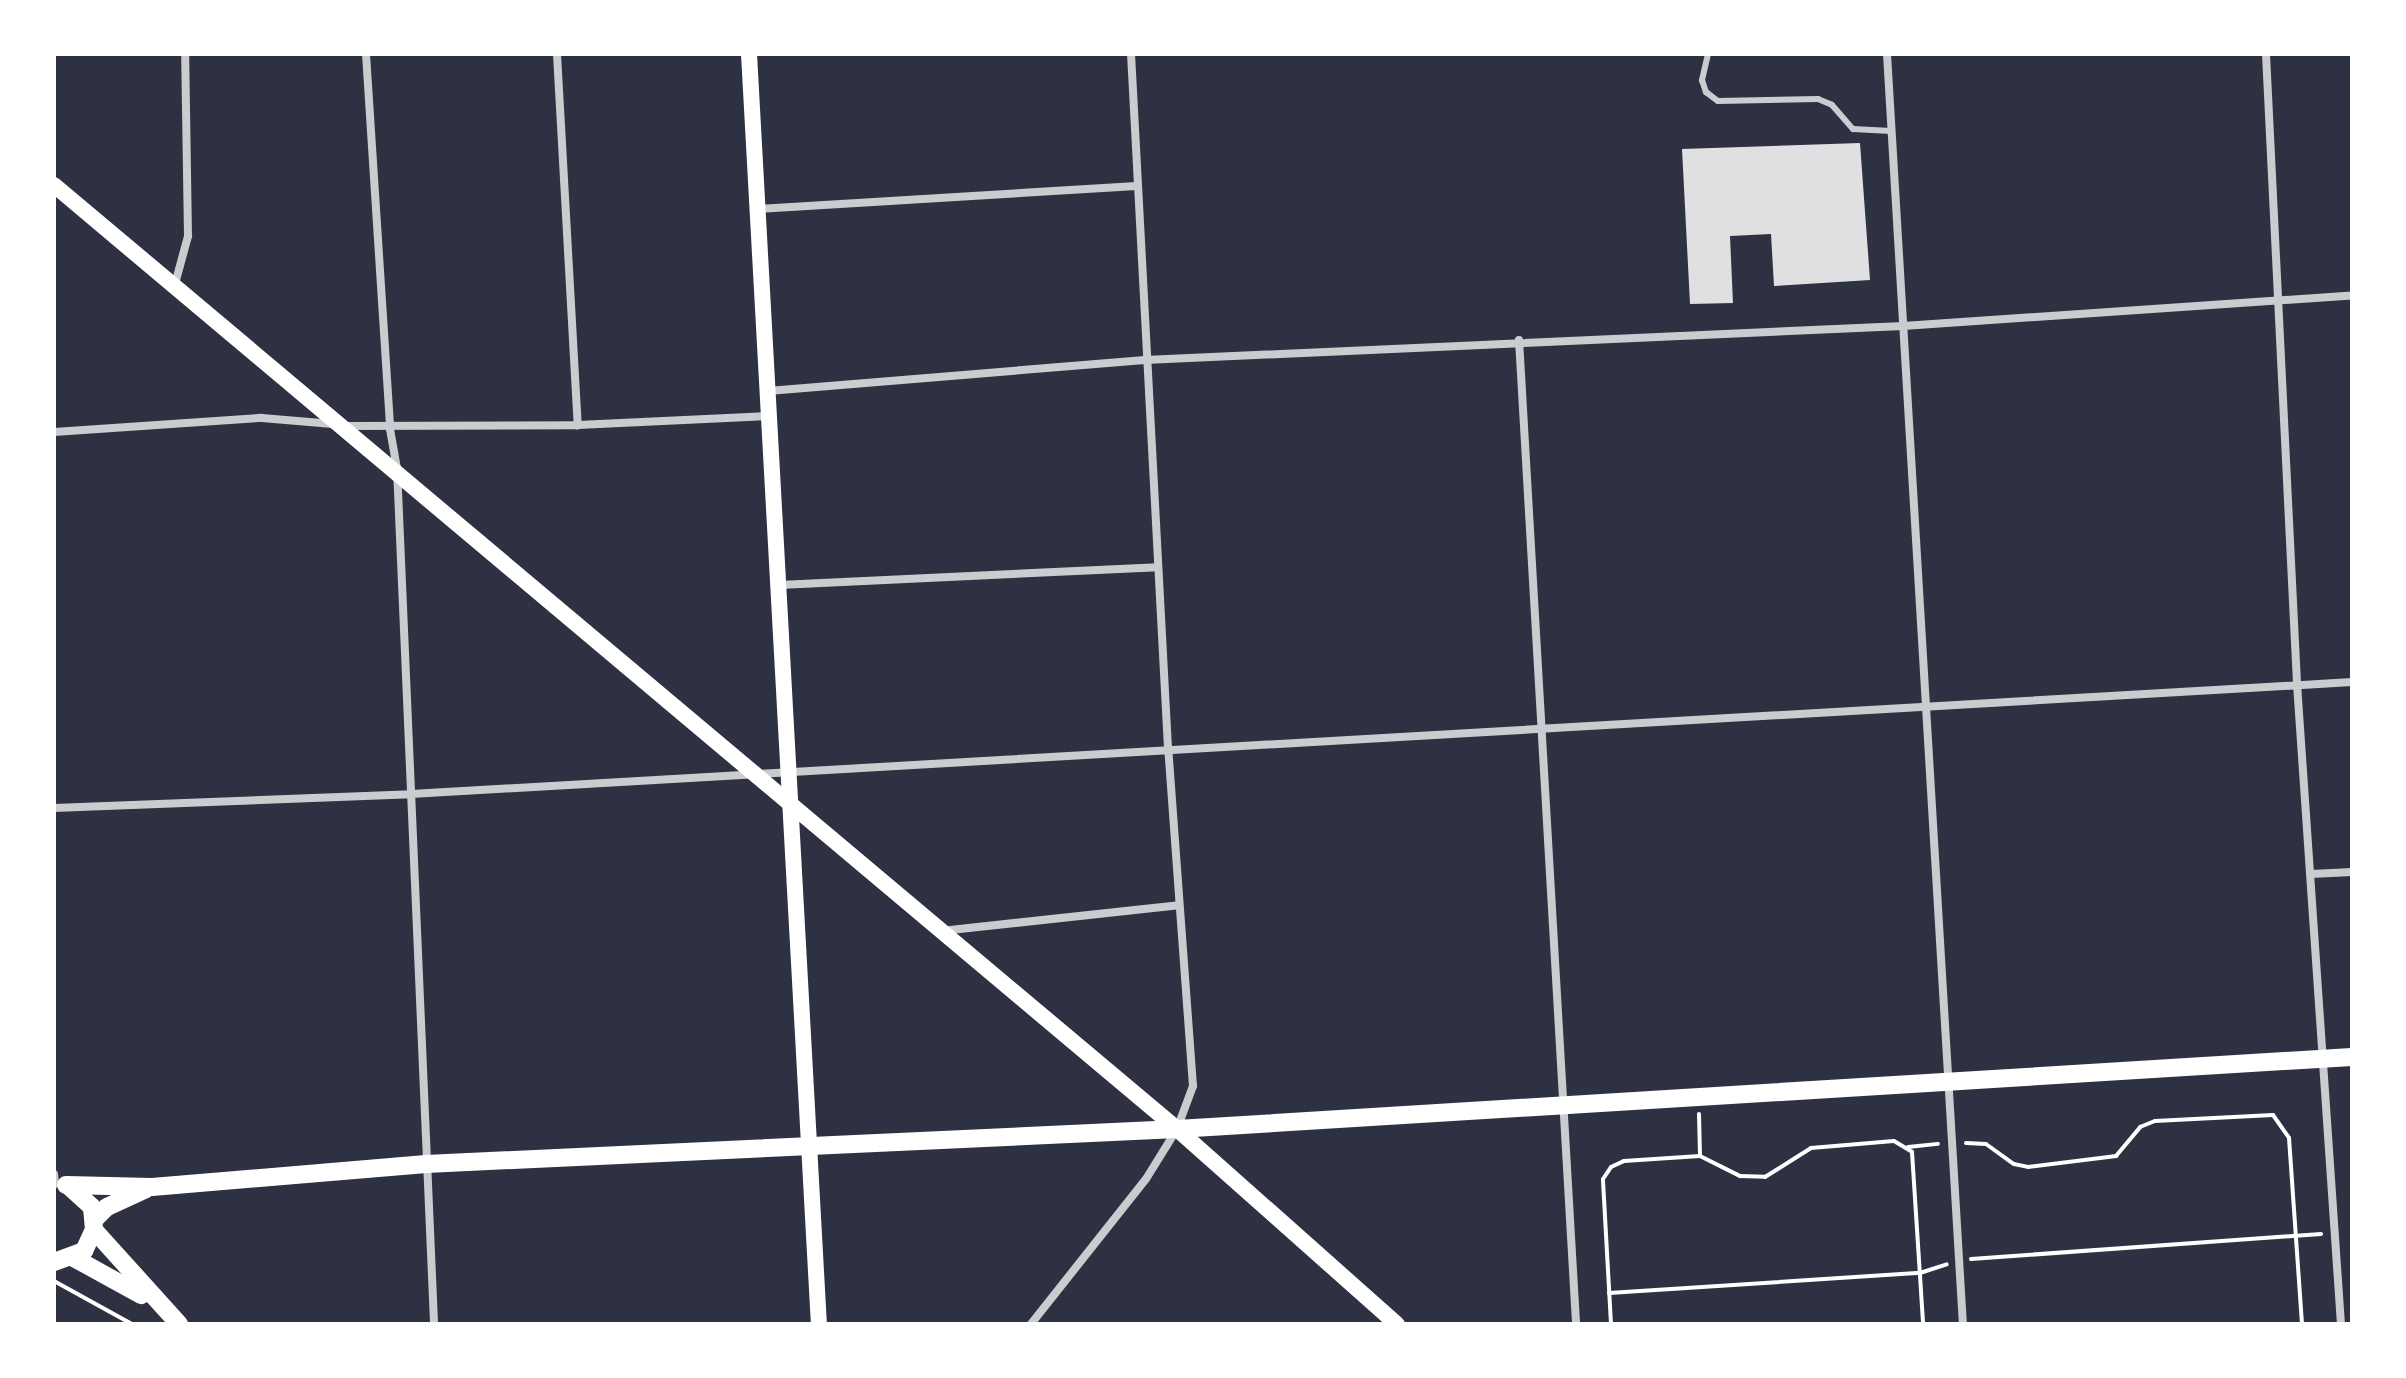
<!DOCTYPE html>
<html>
<head>
<meta charset="utf-8">
<style>
  body { margin:0 }
  #map { position:relative; width:2406px; height:1378px; overflow:hidden; background:#2d3142; font-family:Bitter,serif }
  div>[style] { position:absolute }
  [style*='--x'] { left:calc(var(--x)*1px); top:calc(var(--y)*1px); width:calc(var(--w)*1px); rotate:calc(var(--a)*1deg) }
  .building>* { inset:0; background:#e0e0e3 }
  .path>* { height:4px; margin:-2px; padding:0 2px; transform-origin:2px; border-radius:2px; background:#fff }
  .service>* { height:6px; margin:-3px; padding:0 3px; transform-origin:3px; border-radius:3px; background:#caccd0 }
  .minor>* { height:8px; margin:-4px; padding:0 4px; transform-origin:4px; border-radius:4px; background:#caccd0 }
  .secondary>* { height:16px; margin:-8px; padding:0 8px; transform-origin:8px; border-radius:8px; background:#fff }
  .primary>* { height:18px; margin:-9px; padding:0 9px; transform-origin:9px; border-radius:9px; background:#fff }
  span { translate:-50% -50%; white-space:nowrap; text-align:center; line-height:1.15; -webkit-text-stroke:8px #fff; paint-order:stroke }
  .frame { position:absolute; inset:0; border:56px solid #fff; pointer-events:none }
</style>
</head>
<body>
<div id="map">
  <div class="building">
    <i style="clip-path:polygon(1860px 143px,1870px 280px,1774px 286px,1771px 234px,1730px 236px,1733px 303px,1690px 304px,1682px 149px)"></i>
  </div>
  <div class="path">
    <i style="--x:1699;--y:1114;--w:42;--a:88.6"></i>
    <i style="--x:1966;--y:1143;--w:20;--a:3"></i>
    <i style="--x:1986;--y:1144;--w:34;--a:36"></i>
    <i style="--x:2014;--y:1164;--w:14;--a:12"></i>
    <i style="--x:2028;--y:1167;--w:89;--a:-7.1"></i>
    <i style="--x:2116;--y:1156;--w:38;--a:-50"></i>
    <i style="--x:2140;--y:1127;--w:16;--a:-22"></i>
    <i style="--x:2155;--y:1121;--w:118;--a:-2.9"></i>
    <i style="--x:2273;--y:1115;--w:28;--a:55"></i>
    <i style="--x:2289;--y:1138;--w:186;--a:86"></i>
    <i style="--x:1908;--y:1147;--w:30;--a:-6"></i>
    <i style="--x:1971;--y:1259;--w:351;--a:-4.1"></i>
    <i style="--x:54;--y:1281;--w:89;--a:28.9"></i>
    <i style="--x:1609;--y:1293;--w:312;--a:-3.7"></i>
    <i style="--x:1920;--y:1273;--w:28;--a:-18"></i>
    <i style="--x:1611;--y:1324;--w:145;--a:-93.2"></i>
    <i style="--x:1603;--y:1179;--w:14;--a:-56"></i>
    <i style="--x:1611;--y:1167;--w:14;--a:-25"></i>
    <i style="--x:1624;--y:1161;--w:76;--a:-3.8"></i>
    <i style="--x:1700;--y:1156;--w:45;--a:26.6"></i>
    <i style="--x:1740;--y:1176;--w:25;--a:2"></i>
    <i style="--x:1765;--y:1177;--w:54;--a:-32.2"></i>
    <i style="--x:1811;--y:1148;--w:83;--a:-4.8"></i>
    <i style="--x:1894;--y:1141;--w:21;--a:31"></i>
    <i style="--x:1912;--y:1152;--w:172;--a:86.3"></i>
  </div>
  <div class="service">
    <i style="--x:1708;--y:54;--w:27;--a:103"></i>
    <i style="--x:1702;--y:80;--w:13;--a:72"></i>
    <i style="--x:1706;--y:92;--w:15;--a:37"></i>
    <i style="--x:1718;--y:101;--w:100;--a:-1.1"></i>
    <i style="--x:1818;--y:99;--w:15;--a:23"></i>
    <i style="--x:1832;--y:105;--w:32;--a:49"></i>
    <i style="--x:1853;--y:129;--w:38;--a:3"></i>
  </div>
  <div class="minor">
    <i style="--x:366;--y:54;--w:376;--a:86.3"></i>
    <i style="--x:390;--y:429;--w:40;--a:80"></i>
    <i style="--x:397;--y:468;--w:857;--a:87.52"></i>
    <i style="--x:557;--y:54;--w:372;--a:86.8"></i>
    <i style="--x:1887;--y:54;--w:1272;--a:86.58"></i>
    <i style="--x:2266;--y:54;--w:631;--a:87.18"></i>
    <i style="--x:2297;--y:684;--w:642;--a:86.07"></i>
    <i style="--x:759;--y:209;--w:378;--a:-3.5"></i>
    <i style="--x:175;--y:284;--w:50;--a:-74.8"></i>
    <i style="--x:188;--y:236;--w:182;--a:-90.9"></i>
    <i style="--x:1519;--y:340;--w:986;--a:86.68"></i>
    <i style="--x:768;--y:391;--w:378;--a:-4.7"></i>
    <i style="--x:1145;--y:360;--w:759;--a:-2.57"></i>
    <i style="--x:1903;--y:326;--w:450;--a:-3.9"></i>
    <i style="--x:346;--y:426;--w:232;--a:-0.2"></i>
    <i style="--x:578;--y:425;--w:190;--a:-2.7"></i>
    <i style="--x:54;--y:432;--w:208;--a:-3.9"></i>
    <i style="--x:262;--y:418;--w:71;--a:4.8"></i>
    <i style="--x:779;--y:585;--w:379;--a:-2.7"></i>
    <i style="--x:54;--y:808;--w:357;--a:-2.2"></i>
    <i style="--x:411;--y:794;--w:1944;--a:-3.3"></i>
    <i style="--x:2311;--y:874;--w:41;--a:-2.8"></i>
    <i style="--x:941;--y:931;--w:239;--a:-6.2"></i>
    <i style="--x:54;--y:1174;--w:10;--a:84"></i>
    <i style="--x:1031;--y:1324;--w:185;--a:-51.6"></i>
    <i style="--x:1146;--y:1179;--w:59;--a:-58.2"></i>
    <i style="--x:1177;--y:1129;--w:46;--a:-69.6"></i>
    <i style="--x:1193;--y:1086;--w:339;--a:-94.2"></i>
    <i style="--x:1168;--y:748;--w:695;--a:-93.05"></i>
  </div>
  <div class="secondary">
    <i style="--x:749;--y:54;--w:1272;--a:86.85"></i>
    <i style="--x:54;--y:185;--w:1467;--a:40.05"></i>
    <i style="--x:1177;--y:1129;--w:294;--a:41.6"></i>
  </div>
  <div class="primary">
    <i style="--x:66;--y:1185;--w:86;--a:1.3"></i>
    <i style="--x:152;--y:1187;--w:275;--a:-4.8"></i>
    <i style="--x:426;--y:1164;--w:752;--a:-2.67"></i>
    <i style="--x:1177;--y:1129;--w:1177;--a:-3.51"></i>
    <i style="--x:95;--y:1219;--w:17;--a:-45"></i>
    <i style="--x:107;--y:1207;--w:43;--a:-24.8"></i>
    <i style="--x:94;--y:1230;--w:127;--a:47.9"></i>
    <i style="--x:74;--y:1258;--w:77;--a:28.9"></i>
    <i style="--x:54;--y:1262;--w:32;--a:-20"></i>
    <i style="--x:84;--y:1251;--w:23;--a:-65"></i>
    <i style="--x:94;--y:1230;--w:23;--a:-95"></i>
    <i style="--x:92;--y:1207;--w:31;--a:-138"></i>
  </div>
  <div class="frame"></div>
</div>
</body>
</html>
